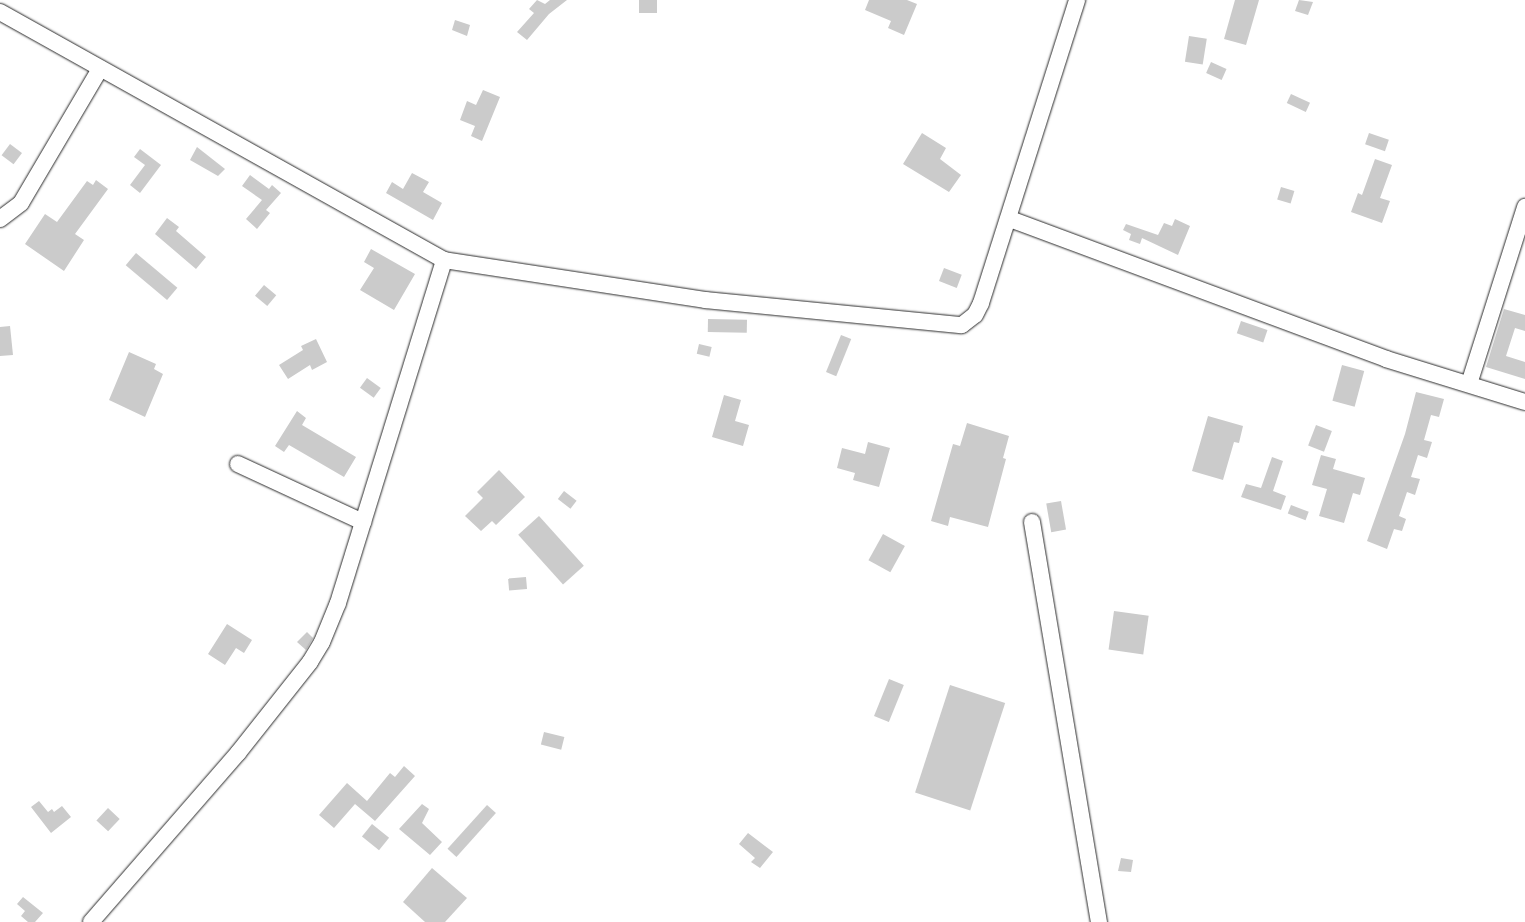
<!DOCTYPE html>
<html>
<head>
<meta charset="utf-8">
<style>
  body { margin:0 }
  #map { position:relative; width:1525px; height:922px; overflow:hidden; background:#fff; font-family:Mali,sans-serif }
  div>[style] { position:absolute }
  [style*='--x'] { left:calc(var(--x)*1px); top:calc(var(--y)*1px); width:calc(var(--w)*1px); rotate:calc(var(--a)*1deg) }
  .building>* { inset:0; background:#cbcbcb; transform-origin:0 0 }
  .roads { filter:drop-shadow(0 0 1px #2b2b2b) drop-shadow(0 0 1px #2b2b2b) }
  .minor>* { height:16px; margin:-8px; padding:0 8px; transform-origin:8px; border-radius:8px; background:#fff }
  span { translate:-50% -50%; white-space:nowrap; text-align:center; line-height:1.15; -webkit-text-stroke:5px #fff; paint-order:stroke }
</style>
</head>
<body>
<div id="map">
  <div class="building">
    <i style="clip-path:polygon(537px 0,545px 4px,550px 0,567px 0,549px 14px,527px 40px,517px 32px,534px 13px,529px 9px)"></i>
    <i style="left:639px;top:0;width:18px;height:13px"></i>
    <i style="clip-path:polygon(869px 0,907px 0,917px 4px,904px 35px,888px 28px,891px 21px,865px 10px)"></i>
    <i style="clip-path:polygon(1235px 0,1259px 0,1246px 45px,1224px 39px)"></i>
    <i style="clip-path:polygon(1299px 0,1313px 2px,1308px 15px,1295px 11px)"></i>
    <i style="clip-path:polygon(455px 20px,470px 25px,467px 36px,452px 30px)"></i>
    <i style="left:1189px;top:36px;width:18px;height:26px;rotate:9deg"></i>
    <i style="left:1211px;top:62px;width:17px;height:12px;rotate:24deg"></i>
    <i style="clip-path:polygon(483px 90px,500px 97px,482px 141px,471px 136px,475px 126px,460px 120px,467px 101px,476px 105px)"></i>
    <i style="left:1291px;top:94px;width:21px;height:10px;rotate:25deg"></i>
    <i style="clip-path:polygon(922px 133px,946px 148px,940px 159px,961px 175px,949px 192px,903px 164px)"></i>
    <i style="left:1369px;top:133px;width:21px;height:12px;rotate:19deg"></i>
    <i style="left:10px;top:144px;width:15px;height:14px;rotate:37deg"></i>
    <i style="clip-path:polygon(197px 147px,225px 169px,218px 176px,190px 160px)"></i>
    <i style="clip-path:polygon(140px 149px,161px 165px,140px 193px,130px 185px,145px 165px,134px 157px)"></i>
    <i style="clip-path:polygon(1375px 159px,1392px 165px,1380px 198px,1390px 201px,1382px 223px,1351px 212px,1358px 193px,1362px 195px)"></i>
    <i style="clip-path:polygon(412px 173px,429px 182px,423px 192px,442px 203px,433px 220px,386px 193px,392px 182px,403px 189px)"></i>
    <i style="clip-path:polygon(250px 175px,269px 189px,272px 185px,281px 193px,266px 210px,270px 213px,257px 229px,246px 219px,262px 200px,242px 186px)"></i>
    <i style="clip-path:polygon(96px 180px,108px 189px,75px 234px,84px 240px,64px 271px,25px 244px,45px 214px,57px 222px,87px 181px,93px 185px)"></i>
    <i style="left:1281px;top:187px;width:14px;height:13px;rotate:17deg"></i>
    <i style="clip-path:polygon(167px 218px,179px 227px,176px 231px,206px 257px,196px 269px,155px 234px)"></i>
    <i style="clip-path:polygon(1175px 219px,1190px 226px,1178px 255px,1142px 238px,1140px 244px,1129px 240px,1131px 234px,1123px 230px,1126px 224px,1158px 235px,1164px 223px,1172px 226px)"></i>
    <i style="clip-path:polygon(371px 249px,415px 274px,394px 310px,360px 290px,374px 268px,364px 262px)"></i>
    <i style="left:136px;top:253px;width:54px;height:16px;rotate:40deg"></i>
    <i style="left:944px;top:268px;width:19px;height:14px;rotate:21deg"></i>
    <i style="left:264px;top:285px;width:16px;height:14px;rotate:40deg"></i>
    <i style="clip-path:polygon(1504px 309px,1525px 315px,1525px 331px,1515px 328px,1506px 356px,1525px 362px,1525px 379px,1486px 367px)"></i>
    <i style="left:708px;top:319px;width:39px;height:13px;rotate:1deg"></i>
    <i style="left:1241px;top:321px;width:28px;height:13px;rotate:19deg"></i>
    <i style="clip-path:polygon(10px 326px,13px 355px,0 356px,0 327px)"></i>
    <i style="left:841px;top:335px;width:11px;height:40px;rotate:22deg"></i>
    <i style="clip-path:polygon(316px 339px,327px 362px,312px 370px,310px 365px,288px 379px,279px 365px,303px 350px,301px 346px)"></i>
    <i style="left:699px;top:344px;width:13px;height:10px;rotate:13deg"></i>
    <i style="clip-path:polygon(129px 352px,156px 364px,154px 369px,163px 374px,145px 417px,109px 400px)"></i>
    <i style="left:1342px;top:365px;width:23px;height:37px;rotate:15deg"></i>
    <i style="left:367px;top:378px;width:17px;height:12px;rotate:36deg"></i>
    <i style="clip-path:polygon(1416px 392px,1444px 399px,1439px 417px,1431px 415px,1424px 440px,1432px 442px,1427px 458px,1418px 455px,1411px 477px,1420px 479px,1415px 495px,1407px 492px,1399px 516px,1406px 519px,1402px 531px,1394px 529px,1387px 549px,1367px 541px,1405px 434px)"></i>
    <i style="clip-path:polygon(724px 395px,741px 400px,735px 421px,749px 425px,743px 446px,712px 437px)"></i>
    <i style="clip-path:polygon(297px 411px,306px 418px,302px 425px,356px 457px,344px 477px,289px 445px,284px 452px,275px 446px)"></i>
    <i style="clip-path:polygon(1208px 416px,1243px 426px,1239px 443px,1234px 442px,1223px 480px,1192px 471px)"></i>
    <i style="clip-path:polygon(967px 423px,1009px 436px,1003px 458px,1006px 459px,988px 527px,950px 517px,948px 526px,931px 521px,953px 444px,960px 446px)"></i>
    <i style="left:1316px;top:425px;width:17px;height:22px;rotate:21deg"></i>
    <i style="clip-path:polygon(868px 442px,890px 448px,879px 487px,853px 480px,855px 473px,837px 468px,842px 448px,865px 454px)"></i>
    <i style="clip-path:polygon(1321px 455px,1336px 459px,1333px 469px,1365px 478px,1360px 495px,1353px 493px,1344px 523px,1319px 516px,1327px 489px,1312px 485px)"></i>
    <i style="clip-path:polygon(1272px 457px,1283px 461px,1273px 491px,1286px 496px,1281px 510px,1241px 497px,1246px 484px,1261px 488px)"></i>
    <i style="clip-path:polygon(499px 470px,525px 497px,496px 525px,492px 521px,481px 531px,465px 516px,483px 498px,477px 492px)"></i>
    <i style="left:564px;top:491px;width:16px;height:10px;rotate:38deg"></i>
    <i style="left:1061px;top:501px;width:29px;height:15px;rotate:80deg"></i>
    <i style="left:1291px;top:505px;width:19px;height:9px;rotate:21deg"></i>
    <i style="left:539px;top:516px;width:67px;height:28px;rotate:48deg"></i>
    <i style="left:883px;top:534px;width:25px;height:30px;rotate:29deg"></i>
    <i style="left:526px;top:577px;width:12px;height:18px;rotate:85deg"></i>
    <i style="left:1114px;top:611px;width:35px;height:39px;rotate:8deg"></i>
    <i style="clip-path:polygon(227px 624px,252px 640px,244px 653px,236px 648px,225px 665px,208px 654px)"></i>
    <i style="clip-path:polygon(307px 632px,313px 638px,306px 650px,297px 642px)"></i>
    <i style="left:889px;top:679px;width:16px;height:40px;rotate:22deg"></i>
    <i style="left:950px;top:685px;width:58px;height:113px;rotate:18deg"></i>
    <i style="left:544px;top:732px;width:21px;height:13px;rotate:14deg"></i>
    <i style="clip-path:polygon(404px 766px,415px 776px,375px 821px,355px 804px,334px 828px,319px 815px,347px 783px,367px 801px,390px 773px,395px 777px)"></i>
    <i style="clip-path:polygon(39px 801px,48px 812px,52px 809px,54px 812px,62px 806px,71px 817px,51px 833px,31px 807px)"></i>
    <i style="clip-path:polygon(422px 804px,429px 809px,422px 823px,442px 842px,430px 855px,399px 829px)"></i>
    <i style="left:487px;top:805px;width:12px;height:59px;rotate:42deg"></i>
    <i style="left:108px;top:808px;width:16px;height:17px;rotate:43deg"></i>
    <i style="left:372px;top:824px;width:22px;height:16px;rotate:39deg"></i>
    <i style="clip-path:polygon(748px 833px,773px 852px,760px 868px,751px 862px,755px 858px,739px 844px)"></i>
    <i style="clip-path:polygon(1121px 858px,1133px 860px,1131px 872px,1118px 871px)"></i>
    <i style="clip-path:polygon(432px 868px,467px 898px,445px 922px,425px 922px,403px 902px)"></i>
    <i style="clip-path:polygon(23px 897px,43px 913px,35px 922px,28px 922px,21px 916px,25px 911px,17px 904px)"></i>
  </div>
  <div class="roads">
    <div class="minor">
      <i style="--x:0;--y:12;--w:509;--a:29.19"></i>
      <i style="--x:444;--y:260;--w:264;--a:8.7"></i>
      <i style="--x:705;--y:300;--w:258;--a:5.6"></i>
      <i style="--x:962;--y:325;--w:16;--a:-38"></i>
      <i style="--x:975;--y:315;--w:13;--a:-63"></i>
      <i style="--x:981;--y:303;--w:318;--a:-72.4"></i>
      <i style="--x:0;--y:219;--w:26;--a:-37"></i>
      <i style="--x:21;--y:203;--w:156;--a:-59.5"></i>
      <i style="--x:1010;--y:219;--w:401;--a:20.4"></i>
      <i style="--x:1386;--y:359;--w:145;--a:17.2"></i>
      <i style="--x:1469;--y:384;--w:186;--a:-72.4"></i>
      <i style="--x:238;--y:464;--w:138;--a:24.9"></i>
      <i style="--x:1032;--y:522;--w:406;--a:80.5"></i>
      <i style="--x:91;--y:922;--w:224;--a:-49"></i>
      <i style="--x:238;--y:753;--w:116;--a:-51.6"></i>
      <i style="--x:310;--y:662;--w:23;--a:-59"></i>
      <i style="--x:322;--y:642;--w:42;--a:-67.7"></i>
      <i style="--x:338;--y:603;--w:359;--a:-72.8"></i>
    </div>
  </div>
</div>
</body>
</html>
